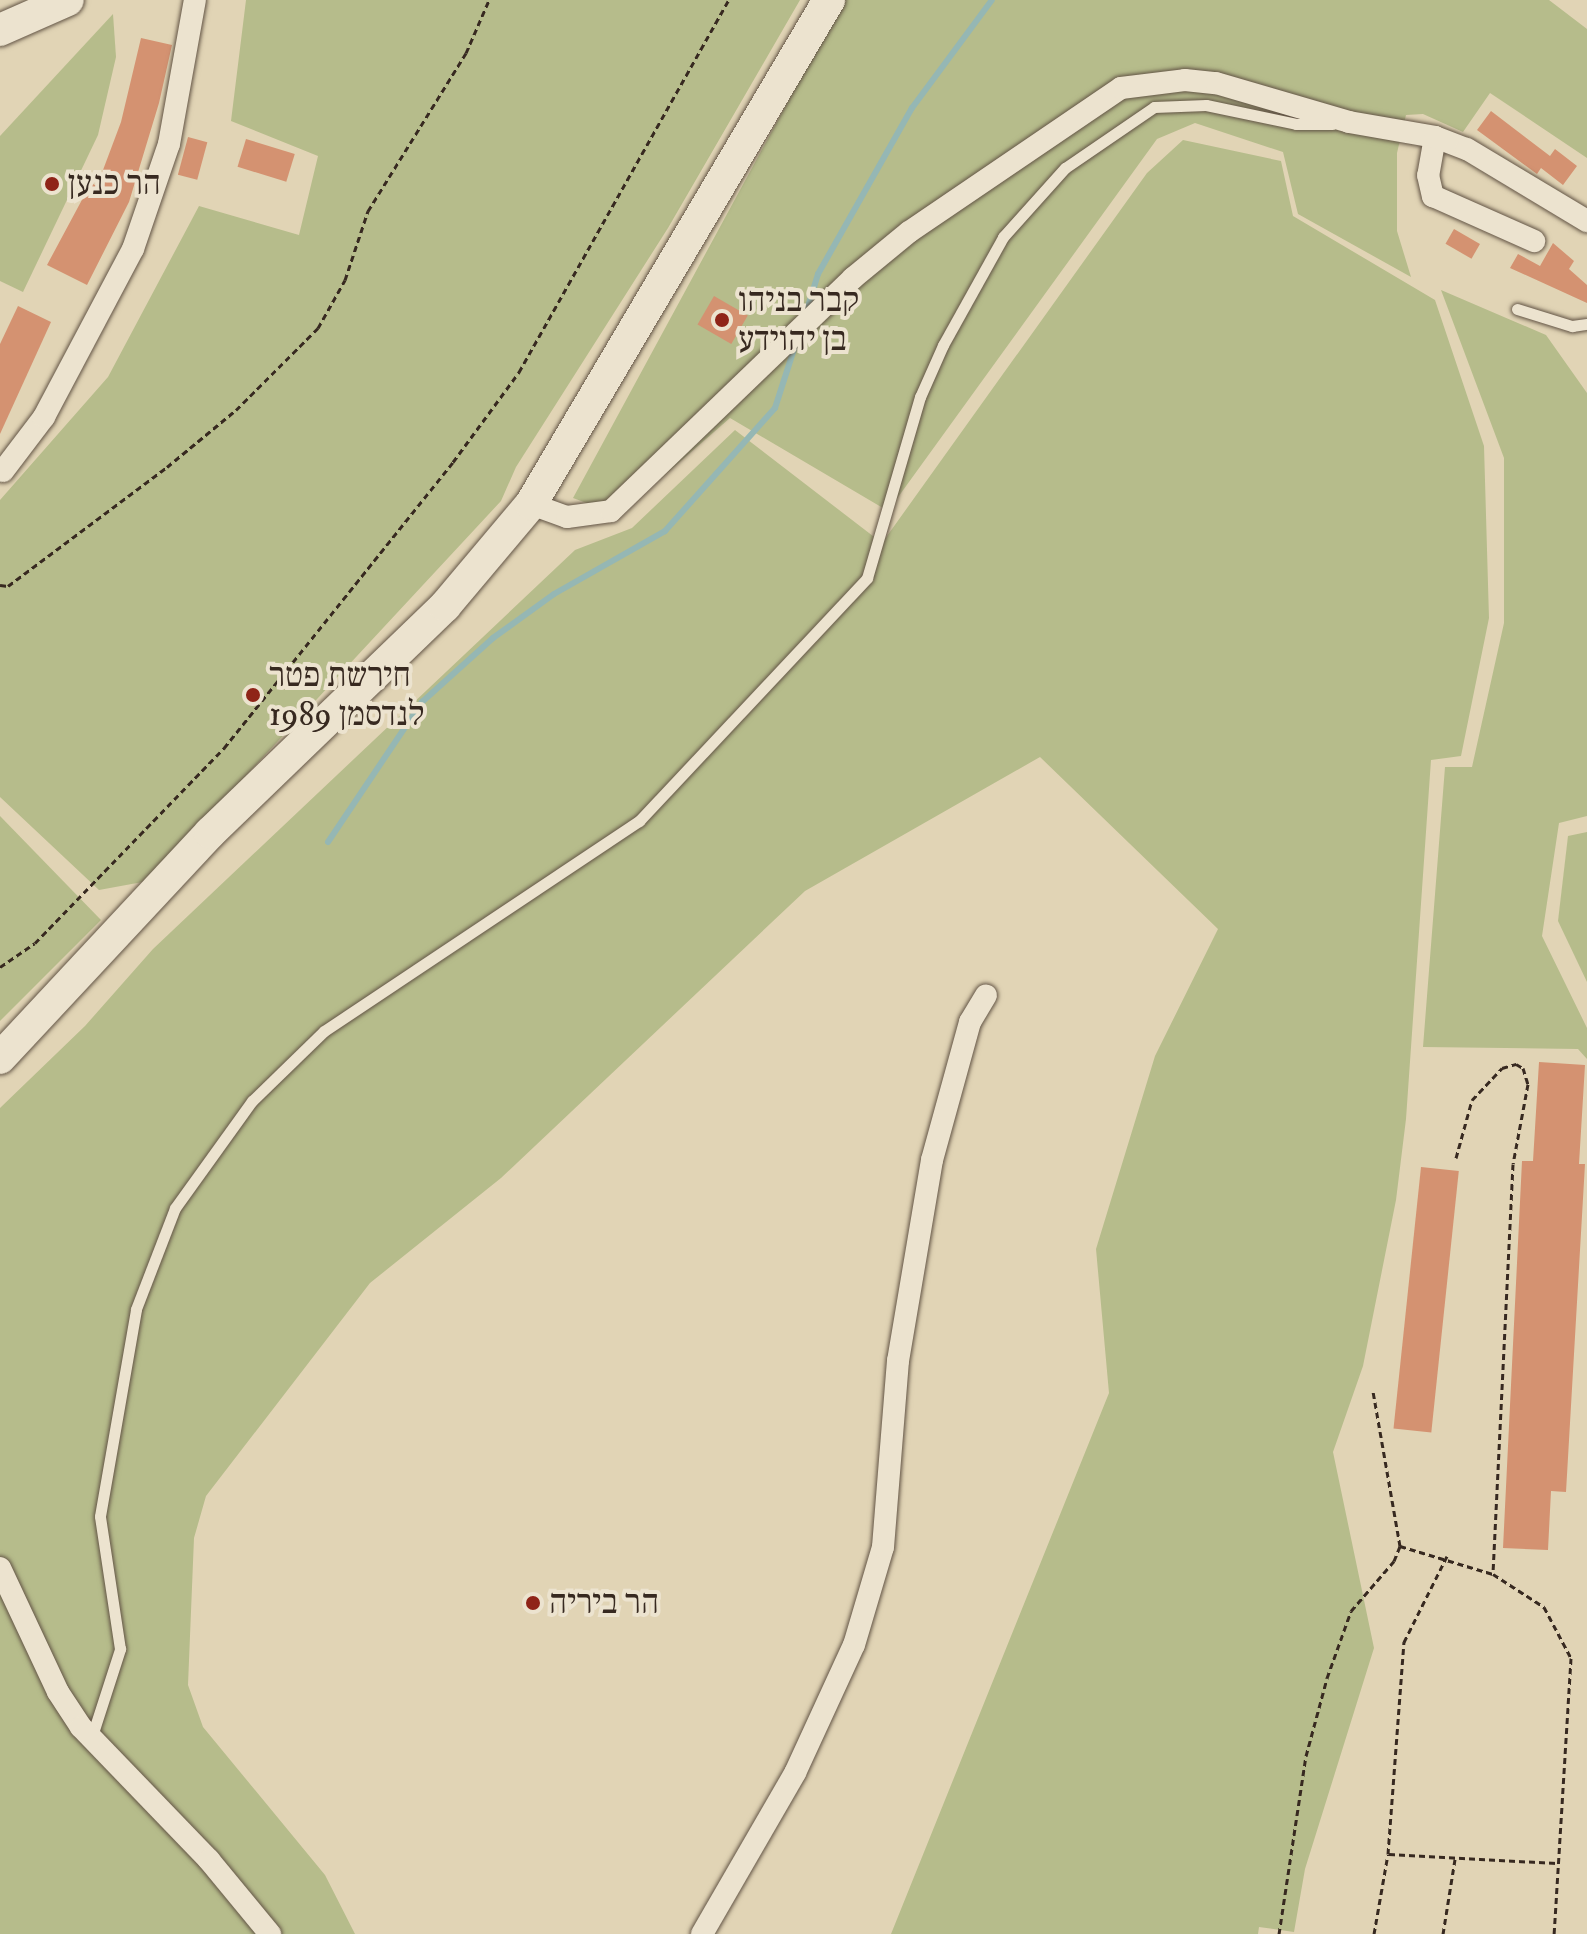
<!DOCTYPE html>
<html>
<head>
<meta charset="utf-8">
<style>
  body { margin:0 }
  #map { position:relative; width:1587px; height:1934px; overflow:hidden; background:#e1d4b5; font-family:"IM FELL Double Pica","Frank Ruhl Libre",serif }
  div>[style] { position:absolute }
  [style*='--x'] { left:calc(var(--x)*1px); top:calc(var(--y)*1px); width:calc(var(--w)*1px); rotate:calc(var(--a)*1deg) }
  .green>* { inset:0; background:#b6bc8b }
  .stream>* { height:6px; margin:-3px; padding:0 3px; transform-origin:3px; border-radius:3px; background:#95b7b4 }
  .building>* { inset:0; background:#d49271; transform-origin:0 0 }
  .path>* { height:3px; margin-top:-1.5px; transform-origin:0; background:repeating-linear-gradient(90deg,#372920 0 6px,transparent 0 10px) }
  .roads { filter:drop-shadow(0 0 2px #625445) drop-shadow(0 0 2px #625445) }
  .lane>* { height:11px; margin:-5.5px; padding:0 5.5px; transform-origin:5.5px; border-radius:5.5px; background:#ece3cf }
  .street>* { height:22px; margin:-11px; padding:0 11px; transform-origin:11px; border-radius:11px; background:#ece3cf }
  .secondary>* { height:32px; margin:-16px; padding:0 16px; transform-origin:16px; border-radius:16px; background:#ece3cf }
  .dots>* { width:22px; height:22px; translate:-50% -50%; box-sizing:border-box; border:4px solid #ece3cf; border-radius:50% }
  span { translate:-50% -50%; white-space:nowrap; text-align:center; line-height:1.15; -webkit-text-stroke:8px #ece3cf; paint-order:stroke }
  .poi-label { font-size:34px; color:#372920 }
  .left { translate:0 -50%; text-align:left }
</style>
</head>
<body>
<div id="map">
  <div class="green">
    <i style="clip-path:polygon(246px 0,800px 0,668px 228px,516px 467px,501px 501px,148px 881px,99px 890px,0 797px,0 500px,108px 377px,199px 206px,299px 235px,318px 156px,231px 121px)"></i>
    <i style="clip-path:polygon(843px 0,1549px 0,1587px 29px,1587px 158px,1490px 93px,1463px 132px,1423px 114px,1406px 115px,1397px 153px,1397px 231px,1411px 277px,1298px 214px,1283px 152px,1195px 123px,1157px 139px,888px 511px,730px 418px,619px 515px,573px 498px)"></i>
    <i style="clip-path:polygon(113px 14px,116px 57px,98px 135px,23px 292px,0 281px,0 136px)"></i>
    <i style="clip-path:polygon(1183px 140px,1281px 161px,1293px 216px,1435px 300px,1484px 446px,1489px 618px,1461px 756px,1431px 760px,1406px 1119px,1396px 1200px,1363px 1366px,1333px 1452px,1374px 1648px,1305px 1869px,1294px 1932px,1259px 1927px,1258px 1934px,891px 1934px,1109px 1393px,1096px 1249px,1155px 1056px,1218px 929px,1040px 757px,805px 891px,501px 1178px,370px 1283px,206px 1496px,194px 1538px,188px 1685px,203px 1727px,325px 1875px,355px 1934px,0 1934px,0 1108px,85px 1026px,153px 949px,575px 550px,632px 528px,735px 430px,882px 543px,1147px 173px)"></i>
    <i style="clip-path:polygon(1441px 290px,1546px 335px,1587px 393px,1587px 816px,1559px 823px,1542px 936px,1587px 1028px,1587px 1059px,1578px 1049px,1423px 1047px,1445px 767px,1472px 767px,1504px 623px,1504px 458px)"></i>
    <i style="clip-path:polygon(0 816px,101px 920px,0 1021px)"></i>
    <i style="clip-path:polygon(1587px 832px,1587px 982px,1558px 921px,1568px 836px)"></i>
  </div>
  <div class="stream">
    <i style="--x:806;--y:313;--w:41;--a:-72.9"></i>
    <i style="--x:818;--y:274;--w:191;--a:-60.5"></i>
    <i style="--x:912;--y:108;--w:134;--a:-53.5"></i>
    <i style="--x:328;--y:842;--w:169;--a:-56.1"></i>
    <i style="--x:422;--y:702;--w:96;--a:-42"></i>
    <i style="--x:493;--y:638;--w:75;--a:-35.8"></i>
    <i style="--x:554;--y:594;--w:128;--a:-29.6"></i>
    <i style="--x:665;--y:531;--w:165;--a:-48.2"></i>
    <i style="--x:775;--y:408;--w:68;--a:-72.1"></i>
  </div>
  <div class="building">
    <i style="clip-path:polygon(141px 38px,172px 45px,159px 103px,129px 202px,87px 285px,47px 265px,91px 183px,97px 186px,121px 122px)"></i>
    <i style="clip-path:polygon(1491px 111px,1550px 156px,1555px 149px,1577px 166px,1563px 185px,1541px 168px,1537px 174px,1477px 130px)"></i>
    <i style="left:188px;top:137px;width:20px;height:39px;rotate:15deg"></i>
    <i style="left:246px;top:139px;width:51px;height:29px;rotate:17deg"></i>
    <i style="left:1454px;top:229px;width:30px;height:17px;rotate:30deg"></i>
    <i style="clip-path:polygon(1553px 243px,1574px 261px,1569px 269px,1587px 285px,1587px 303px,1510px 268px,1518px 254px,1540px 266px)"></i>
    <i style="left:714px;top:296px;width:39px;height:33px;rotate:30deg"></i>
    <i style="clip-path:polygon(18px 306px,51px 322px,0 434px,0 344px)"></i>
    <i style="clip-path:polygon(1539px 1062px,1585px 1065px,1579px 1164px,1585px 1164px,1566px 1492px,1551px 1491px,1548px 1550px,1503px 1548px,1522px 1161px,1533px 1161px)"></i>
    <i style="left:1421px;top:1167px;width:38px;height:263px;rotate:6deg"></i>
  </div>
  <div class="path">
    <i style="--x:0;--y:585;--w:8;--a:7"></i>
    <i style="--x:8;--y:586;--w:199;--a:-36.8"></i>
    <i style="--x:167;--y:467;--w:89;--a:-39.6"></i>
    <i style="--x:236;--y:410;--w:116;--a:-45"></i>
    <i style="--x:318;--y:328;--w:55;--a:-60.6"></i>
    <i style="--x:345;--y:280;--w:73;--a:-71.6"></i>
    <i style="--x:368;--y:211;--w:186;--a:-58.2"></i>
    <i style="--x:466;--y:53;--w:58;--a:-66.5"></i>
    <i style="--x:0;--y:967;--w:42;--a:-34.4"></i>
    <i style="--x:35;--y:943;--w:272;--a:-45.9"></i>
    <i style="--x:224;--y:748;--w:366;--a:-51.3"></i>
    <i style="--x:453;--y:462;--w:112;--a:-53.7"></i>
    <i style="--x:519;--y:372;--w:427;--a:-60.6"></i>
    <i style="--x:1456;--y:1158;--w:60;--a:-74.6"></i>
    <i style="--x:1472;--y:1100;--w:44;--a:-46.8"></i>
    <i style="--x:1502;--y:1068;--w:15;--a:-16"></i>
    <i style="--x:1516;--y:1064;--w:8;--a:30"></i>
    <i style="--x:1523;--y:1068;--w:17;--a:73"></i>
    <i style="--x:1528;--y:1084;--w:81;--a:100.6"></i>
    <i style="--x:1513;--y:1164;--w:410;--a:92.8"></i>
    <i style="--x:1400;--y:1546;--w:97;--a:16.8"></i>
    <i style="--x:1493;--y:1574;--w:61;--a:32.9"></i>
    <i style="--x:1544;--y:1607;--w:58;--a:62.1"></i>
    <i style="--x:1571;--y:1658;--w:277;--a:93.5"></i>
    <i style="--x:1389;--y:1854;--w:168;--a:3.1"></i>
    <i style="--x:1279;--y:1934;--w:180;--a:-81.4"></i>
    <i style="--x:1306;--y:1756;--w:81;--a:-74.9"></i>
    <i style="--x:1327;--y:1678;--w:71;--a:-70.3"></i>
    <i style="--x:1351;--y:1611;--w:66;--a:-49.3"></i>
    <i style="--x:1394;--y:1561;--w:16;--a:-68"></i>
    <i style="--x:1400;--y:1546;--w:156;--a:-99.9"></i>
    <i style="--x:1374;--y:1934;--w:81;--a:-80.1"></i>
    <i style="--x:1388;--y:1854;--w:213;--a:-85.7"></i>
    <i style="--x:1404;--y:1642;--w:96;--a:-63.4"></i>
    <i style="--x:1443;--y:1934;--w:76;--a:-80.9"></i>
  </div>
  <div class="roads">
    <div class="lane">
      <i style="--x:1517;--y:309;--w:58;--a:17.2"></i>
      <i style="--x:1572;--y:326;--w:15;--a:-8"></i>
      <i style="--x:91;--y:1739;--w:95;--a:-72.1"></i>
      <i style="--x:120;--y:1649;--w:134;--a:-98.6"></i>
      <i style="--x:100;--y:1516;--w:210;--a:-80.1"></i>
      <i style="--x:136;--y:1309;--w:108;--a:-68.9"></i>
      <i style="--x:175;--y:1208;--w:132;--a:-54.3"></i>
      <i style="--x:252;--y:1101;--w:100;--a:-44.2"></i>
      <i style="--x:324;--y:1031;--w:379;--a:-33.7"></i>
      <i style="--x:639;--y:821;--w:333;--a:-46.8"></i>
      <i style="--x:867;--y:578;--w:189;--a:-73.7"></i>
      <i style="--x:920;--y:397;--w:57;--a:-66.1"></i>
      <i style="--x:943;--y:345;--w:124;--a:-60.9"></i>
      <i style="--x:1003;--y:237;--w:93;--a:-48.1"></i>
      <i style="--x:1065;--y:168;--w:108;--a:-34.4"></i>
      <i style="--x:1154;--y:107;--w:52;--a:-2.2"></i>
      <i style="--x:1206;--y:105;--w:92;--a:11.9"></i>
      <i style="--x:1296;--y:124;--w:36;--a:0"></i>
    </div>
    <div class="street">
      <i style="--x:1435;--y:137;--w:39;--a:100"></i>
      <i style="--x:1428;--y:175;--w:22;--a:77"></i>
      <i style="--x:1433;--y:196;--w:111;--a:24"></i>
      <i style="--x:3;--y:471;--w:68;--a:-52.8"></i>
      <i style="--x:44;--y:417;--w:190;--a:-62.1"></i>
      <i style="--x:133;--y:249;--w:111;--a:-71.1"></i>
      <i style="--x:169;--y:144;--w:146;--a:-79.8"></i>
      <i style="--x:531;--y:504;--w:38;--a:20"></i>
      <i style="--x:567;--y:517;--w:44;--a:-7.8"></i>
      <i style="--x:611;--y:511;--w:336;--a:-43.9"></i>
      <i style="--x:853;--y:278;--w:72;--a:-39.4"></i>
      <i style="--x:909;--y:232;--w:256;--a:-34.2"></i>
      <i style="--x:1121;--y:88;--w:64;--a:-7.1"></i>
      <i style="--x:1185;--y:80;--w:31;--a:6"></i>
      <i style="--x:1216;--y:83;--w:139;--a:16.3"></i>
      <i style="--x:1349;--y:122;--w:87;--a:9.9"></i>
      <i style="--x:1435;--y:137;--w:34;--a:21"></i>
      <i style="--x:1467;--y:149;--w:140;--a:31"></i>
      <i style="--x:0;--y:1568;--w:137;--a:64.9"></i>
      <i style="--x:58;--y:1692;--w:42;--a:56.7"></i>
      <i style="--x:81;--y:1727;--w:185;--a:46.1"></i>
      <i style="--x:209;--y:1860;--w:96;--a:50.5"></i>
      <i style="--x:702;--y:1934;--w:186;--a:-60"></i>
      <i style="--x:795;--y:1773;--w:141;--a:-65.3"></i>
      <i style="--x:854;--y:1645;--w:102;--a:-73.5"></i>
      <i style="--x:883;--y:1547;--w:187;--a:-85.4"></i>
      <i style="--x:898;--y:1361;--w:204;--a:-80.4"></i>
      <i style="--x:932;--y:1160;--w:143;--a:-74.6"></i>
      <i style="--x:970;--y:1022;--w:31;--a:-59"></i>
    </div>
    <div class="secondary">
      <i style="--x:0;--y:30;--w:74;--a:-23.8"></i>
      <i style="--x:0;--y:1058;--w:308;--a:-47"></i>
      <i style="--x:210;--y:833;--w:327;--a:-44"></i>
      <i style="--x:445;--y:606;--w:133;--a:-49.9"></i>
      <i style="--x:531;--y:504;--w:586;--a:-59.41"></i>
    </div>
  </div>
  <div class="dots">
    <i style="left:52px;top:184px;background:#8f2418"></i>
    <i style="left:722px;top:320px;background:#8f2418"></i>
    <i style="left:253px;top:695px;background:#8f2418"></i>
    <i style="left:533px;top:1603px;background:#8f2418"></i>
  </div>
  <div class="poi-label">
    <span class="left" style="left:68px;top:184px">הר כנען</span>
    <span class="left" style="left:738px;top:320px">קבר בניהו<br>בן יהוידע</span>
    <span class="left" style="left:269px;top:695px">חירשת פטר<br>לנדסמן 1989</span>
    <span class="left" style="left:549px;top:1603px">הר ביריה</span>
  </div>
</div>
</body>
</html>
